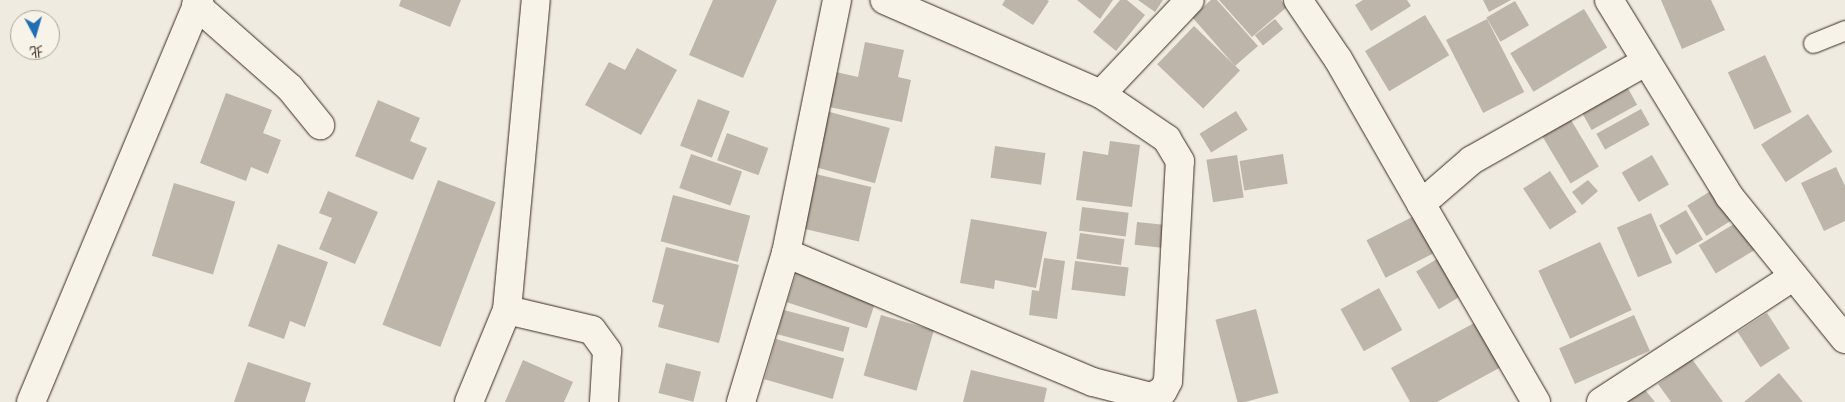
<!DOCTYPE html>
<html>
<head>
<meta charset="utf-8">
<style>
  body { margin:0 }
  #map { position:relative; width:1845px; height:402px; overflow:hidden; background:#efebe0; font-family:"Gochi Hand","LXGW WenKai TC",sans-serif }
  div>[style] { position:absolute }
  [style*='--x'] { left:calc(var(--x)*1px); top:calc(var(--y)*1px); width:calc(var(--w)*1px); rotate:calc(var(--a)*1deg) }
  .building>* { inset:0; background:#bdb5aa; transform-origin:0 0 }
  .roads { filter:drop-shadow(0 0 1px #3b2a1e) drop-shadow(0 0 1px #3b2a1e) }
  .service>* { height:19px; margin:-9.5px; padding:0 9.5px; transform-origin:9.5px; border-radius:9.5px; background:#f7f3e8 }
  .minor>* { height:28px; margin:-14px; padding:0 14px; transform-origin:14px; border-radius:14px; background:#f7f3e8 }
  span { translate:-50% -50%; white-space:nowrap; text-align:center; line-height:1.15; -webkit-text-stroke:4px #f7f3e8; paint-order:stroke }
  .north { position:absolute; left:10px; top:10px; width:50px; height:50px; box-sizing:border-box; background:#f7f3e8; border:1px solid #aca397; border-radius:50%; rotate:174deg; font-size:14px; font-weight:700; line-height:20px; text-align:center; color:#3b2a1e }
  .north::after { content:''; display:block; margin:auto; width:18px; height:22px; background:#1f6fb2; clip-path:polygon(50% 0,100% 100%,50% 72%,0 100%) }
</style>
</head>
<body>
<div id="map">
  <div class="building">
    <i style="clip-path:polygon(401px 0,461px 0,450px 27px,399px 6px)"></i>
    <i style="clip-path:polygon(713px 0,777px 0,743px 78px,689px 55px)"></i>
    <i style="clip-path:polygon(1005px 0,1047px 0,1049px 1px,1033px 25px,1002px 5px)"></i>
    <i style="clip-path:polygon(1077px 0,1113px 0,1100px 19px)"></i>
    <i style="clip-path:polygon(1120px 0,1127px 0,1145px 15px,1116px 51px,1093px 32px)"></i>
    <i style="clip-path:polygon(1138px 0,1163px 0,1155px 12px)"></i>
    <i style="clip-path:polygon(1211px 0,1217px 0,1258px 46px,1235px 66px,1192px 17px)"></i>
    <i style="clip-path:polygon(1219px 0,1281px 0,1287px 7px,1252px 37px)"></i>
    <i style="clip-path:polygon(1363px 0,1407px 0,1411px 6px,1371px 31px,1355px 5px)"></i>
    <i style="clip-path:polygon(1483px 0,1511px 0,1489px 12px)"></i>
    <i style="clip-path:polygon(1661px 0,1711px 0,1725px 30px,1682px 49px)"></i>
    <i style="left:1515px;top:1px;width:28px;height:33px;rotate:60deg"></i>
    <i style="left:1584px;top:9px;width:45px;height:86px;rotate:59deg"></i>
    <i style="left:1425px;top:15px;width:47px;height:70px;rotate:59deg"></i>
    <i style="left:1275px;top:19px;width:13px;height:26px;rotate:51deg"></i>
    <i style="left:1487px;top:19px;width:82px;height:46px;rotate:63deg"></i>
    <i style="left:1194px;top:26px;width:64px;height:53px;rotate:44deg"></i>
    <i style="clip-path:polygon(865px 42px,904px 50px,898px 77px,911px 80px,902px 122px,829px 107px,836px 72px,858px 77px)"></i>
    <i style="clip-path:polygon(637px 48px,677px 70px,641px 135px,585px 105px,609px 62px,625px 70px)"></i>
    <i style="left:1765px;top:55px;width:63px;height:41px;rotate:65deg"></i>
    <i style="left:1625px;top:83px;width:25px;height:52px;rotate:61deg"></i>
    <i style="clip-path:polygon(226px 93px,272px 110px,263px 133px,281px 140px,268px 174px,251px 167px,246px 181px,200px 163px)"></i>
    <i style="left:698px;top:99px;width:34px;height:50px;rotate:21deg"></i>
    <i style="clip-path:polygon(378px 100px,420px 118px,410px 141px,427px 148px,413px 180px,355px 156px)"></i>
    <i style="left:1641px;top:109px;width:18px;height:51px;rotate:61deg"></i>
    <i style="left:826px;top:111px;width:66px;height:57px;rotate:15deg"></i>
    <i style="left:1236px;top:111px;width:22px;height:43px;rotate:58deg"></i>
    <i style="left:1808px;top:114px;width:45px;height:56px;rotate:57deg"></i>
    <i style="left:1568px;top:115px;width:60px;height:33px;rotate:59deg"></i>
    <i style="left:727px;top:133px;width:44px;height:29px;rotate:20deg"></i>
    <i style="clip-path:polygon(1110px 141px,1140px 145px,1132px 207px,1076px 200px,1083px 151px,1108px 155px)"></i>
    <i style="left:995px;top:146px;width:51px;height:32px;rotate:8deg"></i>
    <i style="left:691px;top:154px;width:54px;height:36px;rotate:19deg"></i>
    <i style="left:1283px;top:154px;width:30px;height:44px;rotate:81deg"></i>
    <i style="left:1237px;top:155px;width:43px;height:31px;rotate:81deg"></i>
    <i style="left:1652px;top:155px;width:34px;height:35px;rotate:60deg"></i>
    <i style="clip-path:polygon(1836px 167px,1845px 186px,1845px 221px,1824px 231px,1801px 183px)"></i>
    <i style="left:1550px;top:171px;width:49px;height:32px;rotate:57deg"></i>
    <i style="left:811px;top:173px;width:62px;height:56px;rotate:13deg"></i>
    <i style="left:438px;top:180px;width:62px;height:155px;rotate:21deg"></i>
    <i style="clip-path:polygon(1588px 180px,1598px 191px,1582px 205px,1572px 192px)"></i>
    <i style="left:174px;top:183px;width:64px;height:76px;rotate:17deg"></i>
    <i style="left:1717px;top:187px;width:36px;height:35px;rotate:58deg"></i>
    <i style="clip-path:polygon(328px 191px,378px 212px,355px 264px,319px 249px,332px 218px,319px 213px)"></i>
    <i style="left:673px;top:195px;width:80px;height:48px;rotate:15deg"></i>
    <i style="left:1082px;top:207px;width:47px;height:24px;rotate:7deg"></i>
    <i style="left:1686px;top:210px;width:34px;height:31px;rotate:60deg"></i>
    <i style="left:1420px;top:213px;width:42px;height:60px;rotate:63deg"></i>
    <i style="left:1651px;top:213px;width:54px;height:37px;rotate:67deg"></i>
    <i style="clip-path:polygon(971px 219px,1047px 232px,1036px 288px,995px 280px,994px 289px,960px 283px)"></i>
    <i style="left:1739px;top:221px;width:33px;height:47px;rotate:59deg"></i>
    <i style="left:1137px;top:222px;width:29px;height:23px;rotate:6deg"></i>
    <i style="left:1080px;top:233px;width:45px;height:26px;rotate:8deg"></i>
    <i style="left:1600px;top:242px;width:75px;height:68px;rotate:65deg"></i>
    <i style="clip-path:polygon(278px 244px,328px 262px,305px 327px,290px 321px,284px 339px,248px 326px)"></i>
    <i style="clip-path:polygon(666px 247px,739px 265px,719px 343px,658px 327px,664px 305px,652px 302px)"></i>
    <i style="left:1447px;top:253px;width:44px;height:36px;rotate:59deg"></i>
    <i style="clip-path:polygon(1044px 258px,1065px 261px,1057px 319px,1029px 315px,1032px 290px,1039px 291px)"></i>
    <i style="left:1075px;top:261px;width:54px;height:29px;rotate:7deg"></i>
    <i style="left:798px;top:268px;width:84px;height:36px;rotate:18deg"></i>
    <i style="left:1379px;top:288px;width:48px;height:44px;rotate:61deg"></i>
    <i style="left:1256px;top:309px;width:87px;height:42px;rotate:75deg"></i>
    <i style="left:784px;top:310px;width:68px;height:25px;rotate:15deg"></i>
    <i style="left:1767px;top:313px;width:42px;height:35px;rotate:57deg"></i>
    <i style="left:881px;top:315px;width:55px;height:63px;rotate:16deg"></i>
    <i style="left:1634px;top:315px;width:39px;height:82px;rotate:66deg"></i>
    <i style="clip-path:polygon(1476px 322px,1501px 367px,1437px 402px,1410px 402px,1391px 368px)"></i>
    <i style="left:776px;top:339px;width:71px;height:42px;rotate:16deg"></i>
    <i style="clip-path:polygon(1692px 359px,1723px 402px,1671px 402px,1658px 384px)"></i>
    <i style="clip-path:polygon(523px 360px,573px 382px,564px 402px,505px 402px)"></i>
    <i style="clip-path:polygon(248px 362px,311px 383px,305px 402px,234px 402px)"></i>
    <i style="left:666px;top:363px;width:36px;height:31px;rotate:14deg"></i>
    <i style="clip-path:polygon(971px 370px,1047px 388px,1044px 402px,963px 402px)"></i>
    <i style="clip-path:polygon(1779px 373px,1803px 402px,1744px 402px)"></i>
    <i style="clip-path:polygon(1637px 380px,1655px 402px,1608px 402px)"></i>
  </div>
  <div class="roads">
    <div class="service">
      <i style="--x:1813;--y:43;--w:35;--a:-22"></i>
    </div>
    <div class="minor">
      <i style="--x:1298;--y:0;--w:71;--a:55.9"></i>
      <i style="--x:1338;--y:59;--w:167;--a:60.2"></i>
      <i style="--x:1609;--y:0;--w:230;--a:58.5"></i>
      <i style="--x:1729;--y:196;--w:184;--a:51"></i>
      <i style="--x:196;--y:5;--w:125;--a:41.4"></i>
      <i style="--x:290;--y:88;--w:48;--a:51"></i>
      <i style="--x:1101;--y:94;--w:129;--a:-46.6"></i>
      <i style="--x:786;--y:253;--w:333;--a:22.8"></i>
      <i style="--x:1093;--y:382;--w:60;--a:14.5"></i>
      <i style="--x:1151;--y:397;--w:13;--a:-27"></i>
      <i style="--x:1163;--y:391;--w:11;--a:-63"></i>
      <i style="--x:1168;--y:381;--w:220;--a:-86.9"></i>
      <i style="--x:1180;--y:161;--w:26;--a:-121"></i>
      <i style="--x:1167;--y:139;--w:80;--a:-145.7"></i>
      <i style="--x:1101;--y:94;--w:236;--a:-156.5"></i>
      <i style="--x:507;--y:310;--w:87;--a:13.2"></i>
      <i style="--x:592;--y:330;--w:26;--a:54"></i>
      <i style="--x:607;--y:351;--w:51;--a:93.4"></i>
      <i style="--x:31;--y:402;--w:436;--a:-67.3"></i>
      <i style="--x:469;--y:402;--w:100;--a:-67.6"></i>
      <i style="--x:507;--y:310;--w:311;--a:-84.7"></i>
      <i style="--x:741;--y:402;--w:156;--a:-73.2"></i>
      <i style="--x:786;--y:253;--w:258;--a:-78.6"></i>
      <i style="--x:1536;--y:402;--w:229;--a:-120.1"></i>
      <i style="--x:1421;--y:204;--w:67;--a:-40.8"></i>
      <i style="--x:1472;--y:160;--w:199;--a:-29.5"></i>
      <i style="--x:1601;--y:402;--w:230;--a:-33.1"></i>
    </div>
  </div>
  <div class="north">北</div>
</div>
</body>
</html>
